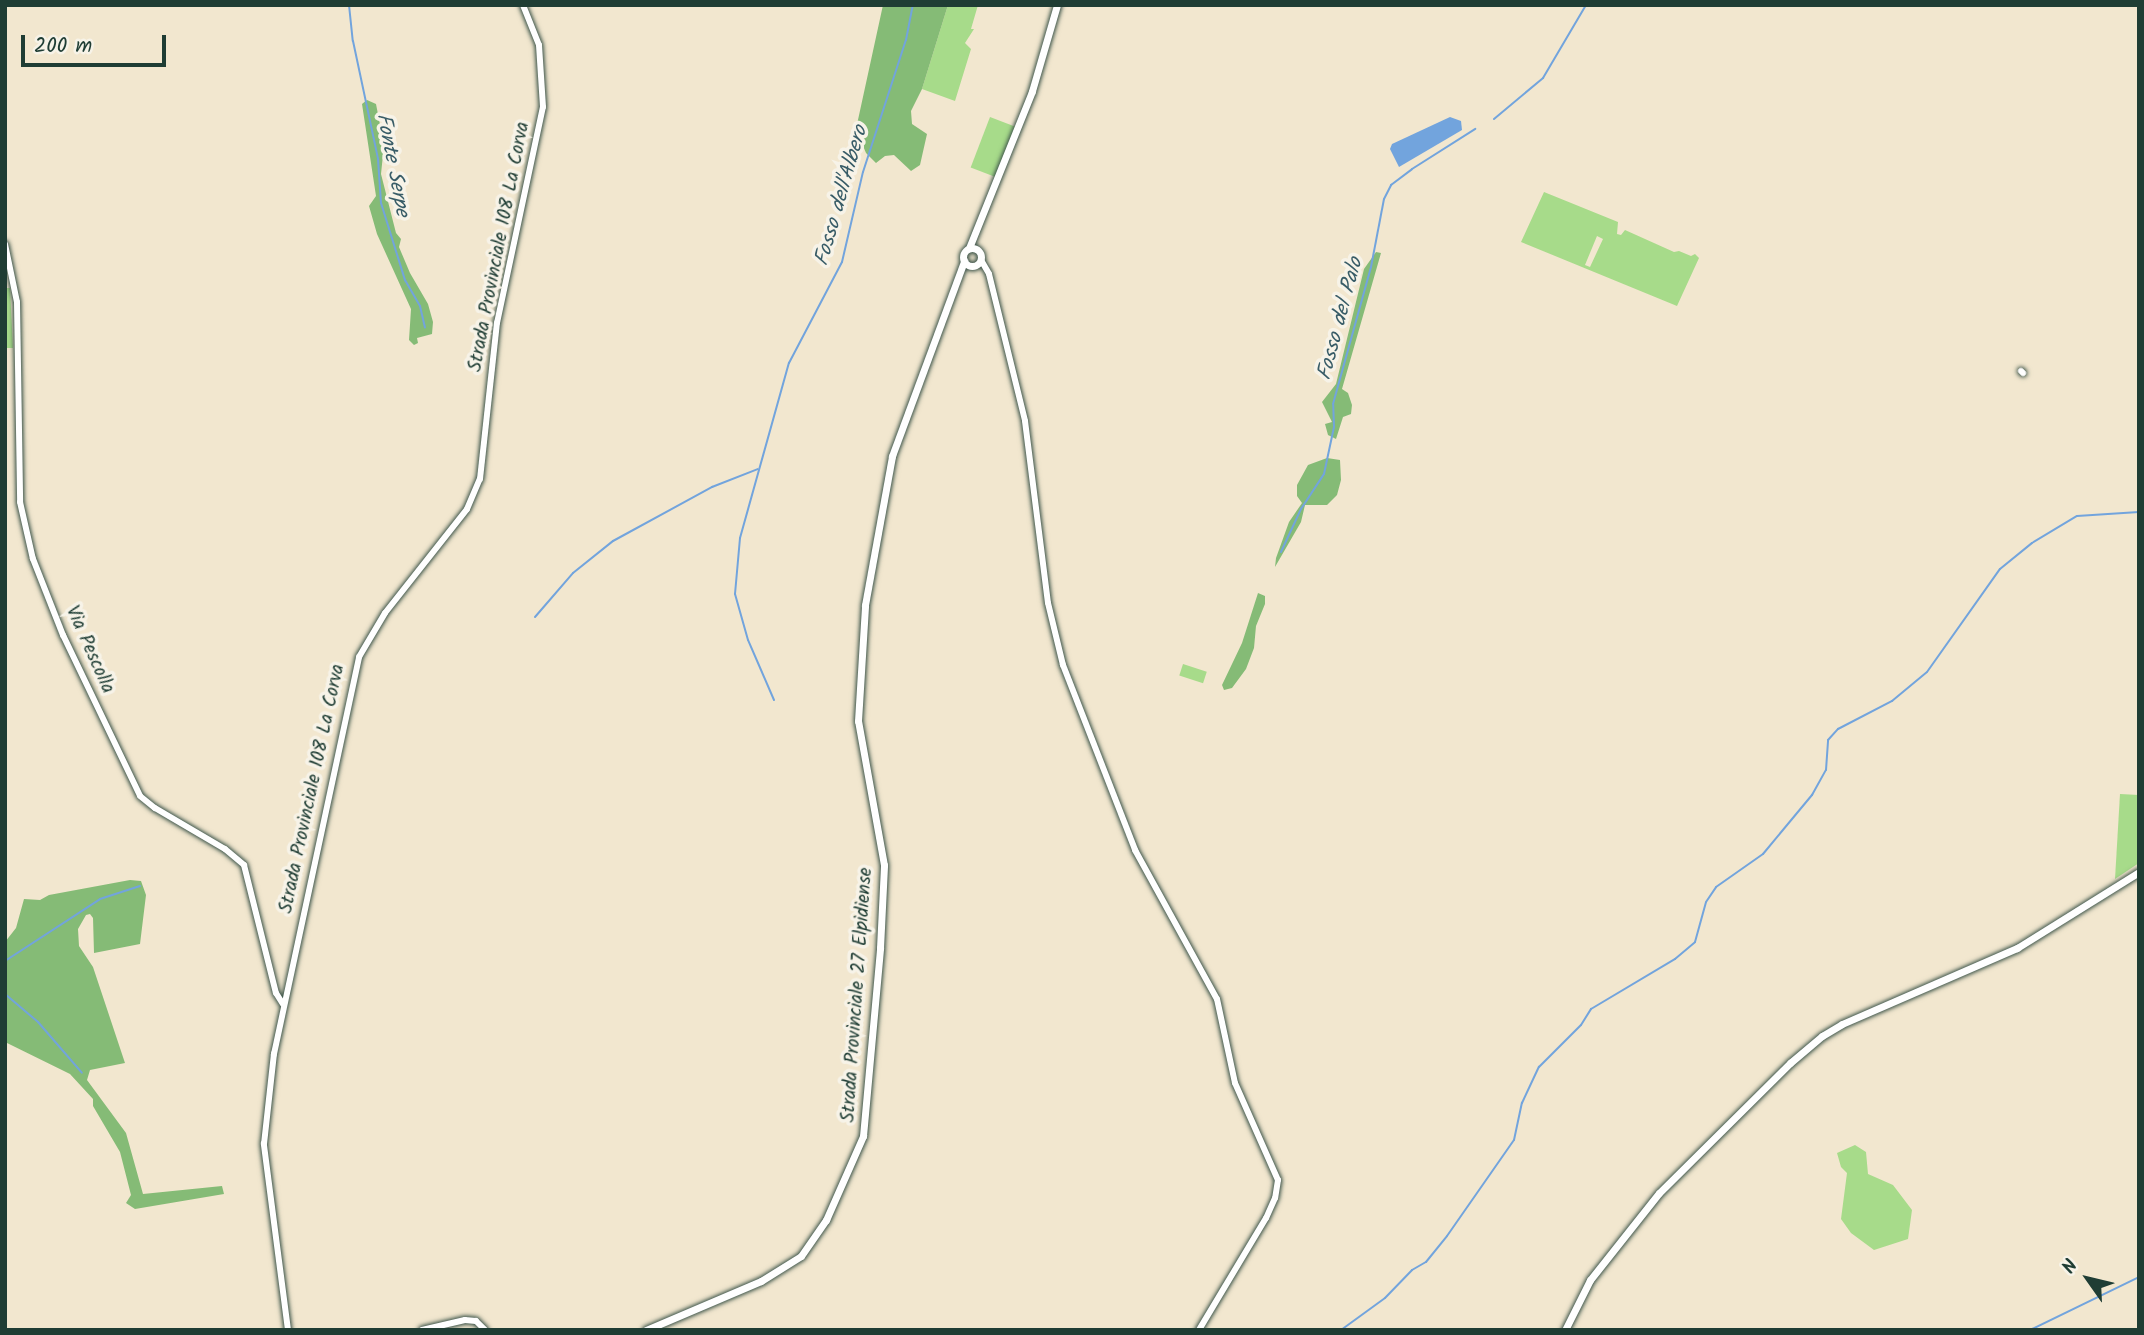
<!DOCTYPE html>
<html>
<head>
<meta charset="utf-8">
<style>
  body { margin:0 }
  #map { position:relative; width:2144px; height:1335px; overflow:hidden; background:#f2e7cf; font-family:Kalam,sans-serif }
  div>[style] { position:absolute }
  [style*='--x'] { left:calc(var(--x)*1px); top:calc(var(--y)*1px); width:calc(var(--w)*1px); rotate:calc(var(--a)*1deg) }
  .green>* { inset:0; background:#a7db8a; transform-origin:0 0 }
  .forest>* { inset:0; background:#85bb76 }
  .water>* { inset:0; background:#72a4dd }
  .stream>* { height:2px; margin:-1px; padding:0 1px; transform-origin:1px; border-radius:1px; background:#72a4dd }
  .roads { filter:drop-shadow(0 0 2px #3f564b) drop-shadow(0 0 2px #3f564b) }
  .tertiary>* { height:6px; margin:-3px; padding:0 3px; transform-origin:3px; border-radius:3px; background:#fff }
  .secondary>* { height:7px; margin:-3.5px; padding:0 3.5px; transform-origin:3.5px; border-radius:3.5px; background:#fff }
  .secondary>.ring { margin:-3.5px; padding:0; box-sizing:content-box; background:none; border:7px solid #fff; border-radius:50% }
  span { translate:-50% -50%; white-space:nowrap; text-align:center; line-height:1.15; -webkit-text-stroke:7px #f7f3e8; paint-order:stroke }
  .street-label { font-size:19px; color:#1f3d34 }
  .water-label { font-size:21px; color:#385c67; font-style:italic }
  .frame { position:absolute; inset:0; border:7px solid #1f3d34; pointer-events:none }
  .north { position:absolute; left:2053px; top:1244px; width:70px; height:70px; -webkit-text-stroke:5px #f7f3e8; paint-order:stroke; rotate:304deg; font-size:19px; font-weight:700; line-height:28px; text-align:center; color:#1f3d34 }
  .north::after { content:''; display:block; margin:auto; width:24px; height:32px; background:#1f3d34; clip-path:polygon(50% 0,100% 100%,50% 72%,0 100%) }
  .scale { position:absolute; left:21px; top:35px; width:145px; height:32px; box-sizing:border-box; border:4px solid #1f3d34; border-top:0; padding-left:9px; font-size:21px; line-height:24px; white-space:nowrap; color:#1f3d34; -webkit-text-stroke:5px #f7f3e8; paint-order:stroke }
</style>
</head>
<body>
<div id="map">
  <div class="green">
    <i style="clip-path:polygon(948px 5px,978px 5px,971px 29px,974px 29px,965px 43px,971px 49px,955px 101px,922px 89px)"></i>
    <i style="left:990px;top:117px;width:28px;height:54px;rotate:21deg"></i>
    <i style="clip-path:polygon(evenodd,1544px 192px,1618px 222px,1617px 234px,1621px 235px,1625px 230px,1674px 252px,1679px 251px,1691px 256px,1695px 254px,1699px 258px,1677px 306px,1521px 242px,1544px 192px,1597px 236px,1603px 239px,1590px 267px,1585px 265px,1597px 236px)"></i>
    <i style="clip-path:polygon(5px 288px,10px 288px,13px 348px,5px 348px)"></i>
    <i style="left:1183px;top:664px;width:25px;height:12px;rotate:18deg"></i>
    <i style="clip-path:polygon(2120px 794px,2139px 795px,2139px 863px,2115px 879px)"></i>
    <i style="clip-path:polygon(1855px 1145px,1866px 1152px,1868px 1174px,1893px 1185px,1912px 1210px,1908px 1239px,1874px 1250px,1851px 1233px,1841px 1219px,1847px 1173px,1841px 1167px,1837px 1153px)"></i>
  </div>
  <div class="forest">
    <i style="clip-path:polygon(883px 5px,948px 5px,922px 89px,911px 111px,912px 124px,927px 134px,920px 165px,911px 171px,894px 155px,885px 156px,876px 163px,866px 153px,856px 129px)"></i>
    <i style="clip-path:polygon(367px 100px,376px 104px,384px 145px,381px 174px,396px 233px,401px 239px,399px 247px,410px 273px,428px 304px,433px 322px,432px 334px,417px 338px,418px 343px,414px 345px,409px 340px,411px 309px,377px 234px,369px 206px,376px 196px,362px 104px)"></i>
    <i style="clip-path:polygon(1376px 252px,1381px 253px,1342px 389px,1348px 393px,1352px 405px,1351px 414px,1343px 417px,1336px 439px,1328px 435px,1325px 424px,1332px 422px,1322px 402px,1336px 384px,1364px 269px)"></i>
    <i style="clip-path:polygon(1327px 458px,1340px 460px,1341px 480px,1337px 495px,1327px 505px,1305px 505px,1301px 522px,1275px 567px,1276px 558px,1289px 522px,1302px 503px,1297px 496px,1297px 485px,1308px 465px)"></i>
    <i style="clip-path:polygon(1258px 593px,1265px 596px,1265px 604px,1256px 626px,1254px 648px,1246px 669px,1232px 688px,1224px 690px,1222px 685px,1242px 643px)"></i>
    <i style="clip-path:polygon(130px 880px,141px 881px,146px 895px,140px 944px,94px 953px,93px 918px,90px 914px,86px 915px,78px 929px,79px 946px,93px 967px,125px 1063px,90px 1070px,87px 1080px,126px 1133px,143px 1194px,222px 1186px,224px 1194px,135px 1209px,126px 1203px,131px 1195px,120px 1152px,93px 1106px,93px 1099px,70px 1074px,5px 1042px,5px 942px,16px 928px,24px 899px,40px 900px,49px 895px)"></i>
  </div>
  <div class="water">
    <i style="clip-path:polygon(1450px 117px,1461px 121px,1462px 130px,1399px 167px,1390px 149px,1392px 144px)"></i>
  </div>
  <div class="stream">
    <i style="--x:349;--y:5;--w:36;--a:84"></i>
    <i style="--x:353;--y:41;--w:121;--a:78"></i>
    <i style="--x:378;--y:159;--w:44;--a:86.1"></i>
    <i style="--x:381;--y:203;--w:81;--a:72.7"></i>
    <i style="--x:405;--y:280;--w:30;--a:60"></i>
    <i style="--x:420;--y:306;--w:22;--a:77"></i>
    <i style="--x:1494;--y:119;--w:64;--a:-39.9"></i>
    <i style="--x:1543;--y:78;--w:85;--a:-59.5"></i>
    <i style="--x:1281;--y:552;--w:47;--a:-65.1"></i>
    <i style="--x:1301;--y:509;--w:42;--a:-56.7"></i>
    <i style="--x:1324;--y:474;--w:48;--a:-78"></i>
    <i style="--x:1334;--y:427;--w:23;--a:-92"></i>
    <i style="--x:1333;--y:404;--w:142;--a:-74.5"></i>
    <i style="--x:1371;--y:267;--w:69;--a:-79.2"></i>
    <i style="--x:1384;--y:199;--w:16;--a:-63"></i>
    <i style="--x:1391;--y:185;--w:26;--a:-37"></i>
    <i style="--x:1412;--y:169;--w:75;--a:-32.4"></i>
    <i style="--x:535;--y:617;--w:58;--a:-49.2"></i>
    <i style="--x:573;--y:573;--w:51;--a:-38.7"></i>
    <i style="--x:613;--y:541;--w:113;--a:-28.6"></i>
    <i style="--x:712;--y:487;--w:49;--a:-21.4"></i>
    <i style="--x:774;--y:700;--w:65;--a:-113.4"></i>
    <i style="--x:748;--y:640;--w:48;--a:-105.8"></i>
    <i style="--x:735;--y:594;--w:56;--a:-84.9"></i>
    <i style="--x:740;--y:538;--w:182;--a:-74.4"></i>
    <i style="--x:789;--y:363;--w:114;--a:-62.3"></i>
    <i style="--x:842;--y:262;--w:92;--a:-76.9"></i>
    <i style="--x:863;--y:172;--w:139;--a:-72"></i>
    <i style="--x:906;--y:40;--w:36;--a:-79"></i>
    <i style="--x:5;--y:961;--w:113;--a:-33.1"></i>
    <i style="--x:100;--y:899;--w:42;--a:-18"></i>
    <i style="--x:5;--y:994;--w:43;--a:40.3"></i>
    <i style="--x:38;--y:1022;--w:67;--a:49.2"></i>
    <i style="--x:1341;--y:1330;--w:54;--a:-36"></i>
    <i style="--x:1385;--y:1298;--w:39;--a:-46"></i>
    <i style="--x:1412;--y:1270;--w:16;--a:-30"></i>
    <i style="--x:1426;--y:1262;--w:33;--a:-51"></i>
    <i style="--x:1447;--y:1236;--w:117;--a:-55.1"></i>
    <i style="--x:1514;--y:1140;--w:38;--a:-78"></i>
    <i style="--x:1522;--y:1103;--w:40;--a:-65"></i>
    <i style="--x:1539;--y:1067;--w:59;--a:-45"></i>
    <i style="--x:1581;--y:1025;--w:19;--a:-58"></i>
    <i style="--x:1591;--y:1009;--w:98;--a:-30.8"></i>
    <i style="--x:1675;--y:959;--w:26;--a:-40"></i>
    <i style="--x:1695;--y:942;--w:41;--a:-74.6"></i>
    <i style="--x:1706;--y:902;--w:18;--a:-56"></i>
    <i style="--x:1716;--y:887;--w:57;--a:-35.1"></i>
    <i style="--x:1763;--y:854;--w:77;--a:-50.3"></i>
    <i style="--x:1812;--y:795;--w:29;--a:-61"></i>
    <i style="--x:1826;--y:770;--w:30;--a:-86"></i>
    <i style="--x:1828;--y:740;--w:15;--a:-48"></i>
    <i style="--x:1838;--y:729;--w:61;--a:-27.4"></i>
    <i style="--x:1892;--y:701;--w:45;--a:-39.6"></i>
    <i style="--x:1927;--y:672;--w:126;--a:-54.7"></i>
    <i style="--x:2000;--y:569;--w:41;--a:-39.1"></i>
    <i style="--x:2032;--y:543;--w:52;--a:-31"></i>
    <i style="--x:2077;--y:516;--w:62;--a:-3.7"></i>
    <i style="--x:2030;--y:1330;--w:121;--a:-25.9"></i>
  </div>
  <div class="roads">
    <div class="tertiary">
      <i style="--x:5;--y:244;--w:59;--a:78.3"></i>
      <i style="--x:17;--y:302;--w:200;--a:89.1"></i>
      <i style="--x:20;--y:502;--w:58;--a:77.2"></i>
      <i style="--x:33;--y:559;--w:82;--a:68.5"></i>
      <i style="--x:63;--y:635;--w:178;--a:64.4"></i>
      <i style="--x:140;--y:796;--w:19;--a:39"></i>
      <i style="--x:155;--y:808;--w:81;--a:30.4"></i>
      <i style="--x:225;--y:849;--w:25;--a:40"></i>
      <i style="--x:244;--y:865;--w:132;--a:76"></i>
      <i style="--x:276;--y:993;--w:13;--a:58"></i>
      <i style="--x:981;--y:260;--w:16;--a:60"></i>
      <i style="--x:989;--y:274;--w:151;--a:76.2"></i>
      <i style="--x:1025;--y:421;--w:183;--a:82.8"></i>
      <i style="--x:1048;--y:603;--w:64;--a:76.4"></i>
      <i style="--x:1063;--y:665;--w:199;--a:68.7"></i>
      <i style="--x:1135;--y:850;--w:170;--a:61.2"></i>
      <i style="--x:1217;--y:999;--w:86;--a:77.9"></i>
      <i style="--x:1235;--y:1083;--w:106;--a:66.1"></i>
      <i style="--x:1278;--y:1180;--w:18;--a:99"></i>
      <i style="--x:1275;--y:1198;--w:22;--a:114"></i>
      <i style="--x:1266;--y:1218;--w:131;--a:120.9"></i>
      <i style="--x:2021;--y:371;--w:3;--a:45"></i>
      <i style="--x:288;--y:1330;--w:188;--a:-97.4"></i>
      <i style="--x:264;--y:1144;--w:91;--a:-83.7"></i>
      <i style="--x:274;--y:1054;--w:406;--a:-77.9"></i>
      <i style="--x:359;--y:657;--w:51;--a:-59.4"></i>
      <i style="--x:385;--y:613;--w:132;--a:-51.7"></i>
      <i style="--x:467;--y:509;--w:33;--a:-67"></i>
      <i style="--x:480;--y:479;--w:157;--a:-83.8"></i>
      <i style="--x:497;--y:323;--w:221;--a:-78"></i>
      <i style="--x:543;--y:107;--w:62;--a:-93.7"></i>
      <i style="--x:539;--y:45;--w:43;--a:-111.8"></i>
      <i style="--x:422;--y:1330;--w:44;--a:-13.1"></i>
      <i style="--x:465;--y:1320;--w:11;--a:5"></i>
      <i style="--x:476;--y:1321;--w:13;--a:45"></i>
    </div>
    <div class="secondary">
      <i class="ring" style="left:963px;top:248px;width:11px;height:11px"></i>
      <i style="--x:969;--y:248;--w:169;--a:-68.1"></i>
      <i style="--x:1032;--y:91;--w:90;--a:-73.8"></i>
      <i style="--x:646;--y:1330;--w:125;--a:-23.1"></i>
      <i style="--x:761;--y:1281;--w:47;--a:-32"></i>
      <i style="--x:801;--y:1256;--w:44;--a:-55.2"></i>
      <i style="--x:826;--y:1220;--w:92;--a:-66.2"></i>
      <i style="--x:863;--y:1136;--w:189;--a:-84.8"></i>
      <i style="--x:880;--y:948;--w:83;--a:-87.2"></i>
      <i style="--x:884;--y:865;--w:146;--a:-100.2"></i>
      <i style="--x:858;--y:721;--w:116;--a:-86.5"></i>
      <i style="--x:865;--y:605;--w:151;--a:-79.7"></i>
      <i style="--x:892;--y:456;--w:208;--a:-69.7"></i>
      <i style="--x:1565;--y:1330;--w:56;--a:-63.4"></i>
      <i style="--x:1590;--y:1280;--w:111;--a:-51.6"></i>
      <i style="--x:1659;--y:1193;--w:185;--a:-44.8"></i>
      <i style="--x:1790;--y:1063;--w:42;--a:-40.2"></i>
      <i style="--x:1822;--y:1036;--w:23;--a:-31"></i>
      <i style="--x:1842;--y:1024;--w:191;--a:-23.5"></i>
      <i style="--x:2017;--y:948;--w:144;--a:-31.9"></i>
    </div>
  </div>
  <div class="street-label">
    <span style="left:500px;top:247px;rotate:-79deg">Strada Provinciale 108 La Corva</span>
    <span style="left:89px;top:650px;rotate:66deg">Via Pescolla</span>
    <span style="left:313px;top:789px;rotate:-78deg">Strada Provinciale 108 La Corva</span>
    <span style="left:858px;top:995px;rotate:-86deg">Strada Provinciale 27 Elpidiense</span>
  </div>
  <div class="water-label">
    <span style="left:392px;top:165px;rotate:79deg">Fonte Serpe</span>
    <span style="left:842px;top:196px;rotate:-74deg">Fosso dell'Albero</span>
    <span style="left:1341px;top:319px;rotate:-75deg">Fosso del Palo</span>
  </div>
  <div class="frame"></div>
  <div class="north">N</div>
  <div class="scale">200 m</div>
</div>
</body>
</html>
